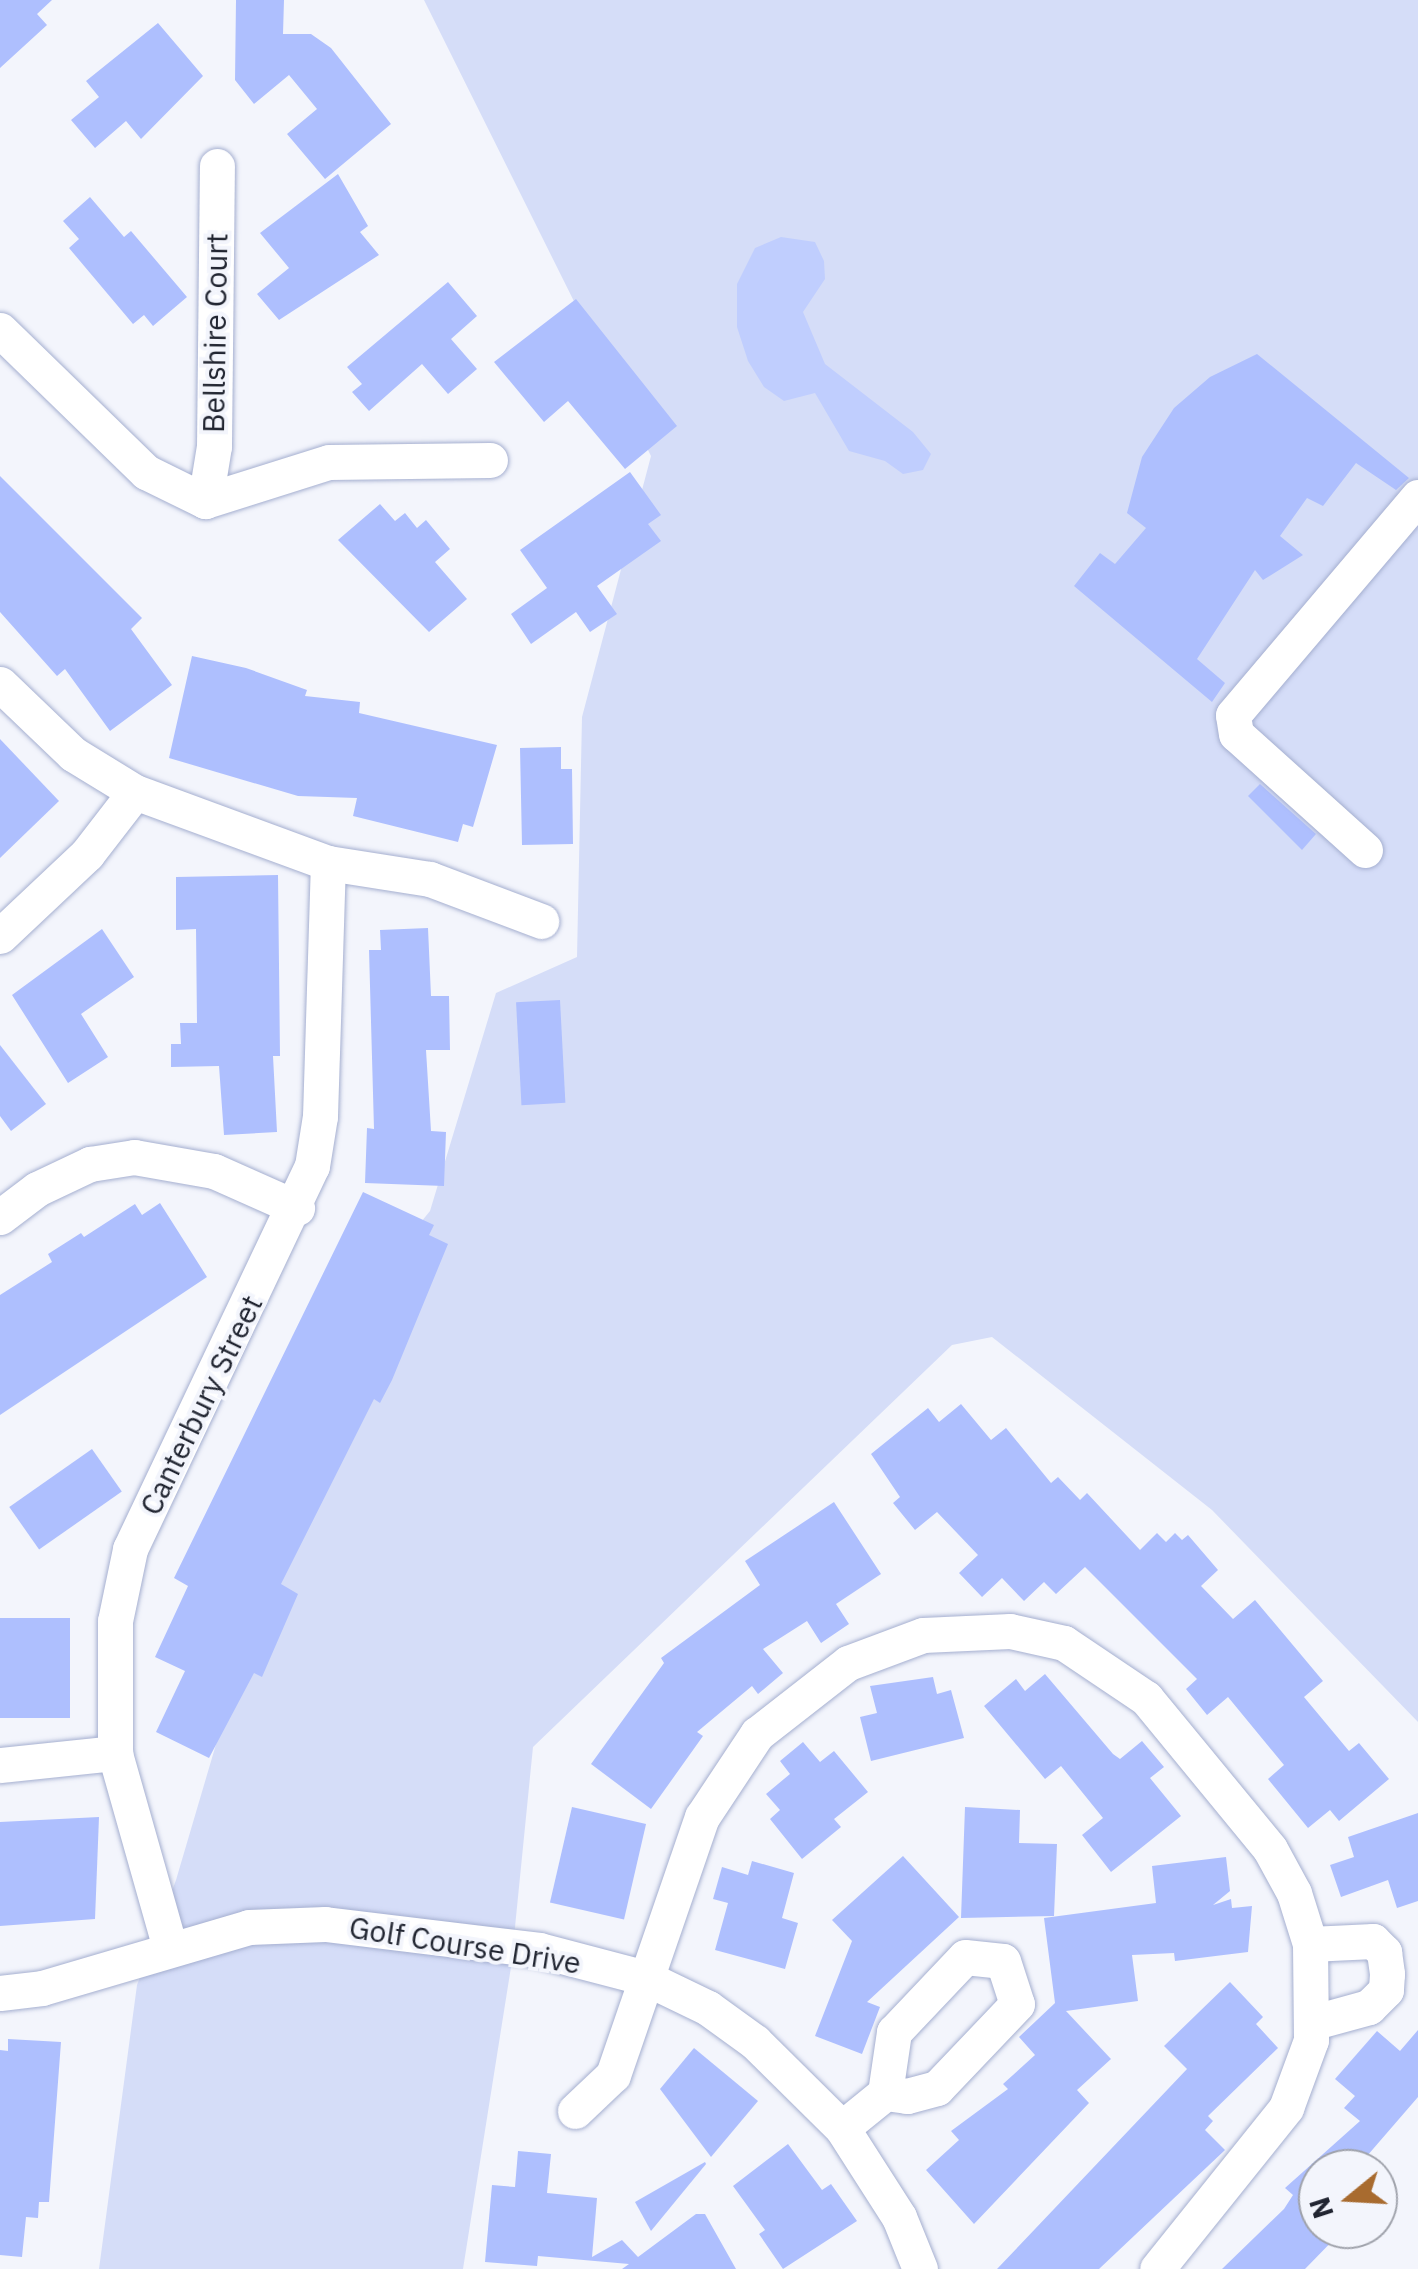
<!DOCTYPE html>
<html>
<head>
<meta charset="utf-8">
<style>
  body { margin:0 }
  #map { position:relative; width:1418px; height:2269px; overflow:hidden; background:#f3f5fc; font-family:"IBM Plex Sans",sans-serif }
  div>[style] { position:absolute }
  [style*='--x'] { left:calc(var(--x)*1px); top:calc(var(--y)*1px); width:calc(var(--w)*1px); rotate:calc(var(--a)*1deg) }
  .green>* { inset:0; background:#d5ddf8 }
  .water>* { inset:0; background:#c0cefe }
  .building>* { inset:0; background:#aebffe; transform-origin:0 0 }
  .roads { filter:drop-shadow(0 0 2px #a5afd0) drop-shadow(0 0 2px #a5afd0) }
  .minor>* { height:35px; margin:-17.5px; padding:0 17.5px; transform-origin:17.5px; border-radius:17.5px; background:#fff }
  span { translate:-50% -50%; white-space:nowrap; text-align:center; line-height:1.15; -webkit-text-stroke:8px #f3f5fc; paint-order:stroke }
  .street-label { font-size:30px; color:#212531 }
  .north { position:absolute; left:1298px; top:2149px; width:100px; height:100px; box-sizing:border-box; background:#f3f5fc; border:2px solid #9fa2ab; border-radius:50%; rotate:252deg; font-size:28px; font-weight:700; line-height:40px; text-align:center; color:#212531 }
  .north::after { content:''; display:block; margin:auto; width:35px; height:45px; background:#a86b2f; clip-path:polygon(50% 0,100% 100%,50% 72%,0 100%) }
</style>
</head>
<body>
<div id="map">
  <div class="green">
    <i style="clip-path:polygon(424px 0,1418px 0,1418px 1722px,1212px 1510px,992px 1337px,952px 1345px,533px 1747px,511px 1967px,463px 2269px,99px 2269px,137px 1985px,176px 1880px,232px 1690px,303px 1367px,430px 1211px,496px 993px,577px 957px,582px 717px,651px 456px)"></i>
  </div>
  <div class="water">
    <i style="clip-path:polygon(781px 237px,815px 242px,824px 261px,825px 279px,803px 312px,825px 364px,913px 432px,931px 454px,923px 470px,903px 474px,885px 461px,849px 451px,815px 393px,784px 401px,764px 387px,748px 361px,737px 327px,737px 284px,755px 248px)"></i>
  </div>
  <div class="building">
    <i style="clip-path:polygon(0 0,52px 0,37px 14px,47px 25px,0 68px)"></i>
    <i style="clip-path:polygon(236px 0,284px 0,283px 34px,311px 34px,331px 48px,391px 124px,325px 179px,287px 134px,317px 109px,289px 75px,254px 104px,235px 80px)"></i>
    <i style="clip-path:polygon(158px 23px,203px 76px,141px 139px,126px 121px,95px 148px,71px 120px,99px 97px,86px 81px)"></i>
    <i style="clip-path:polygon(338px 174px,368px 226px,360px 232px,379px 255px,279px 320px,257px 294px,289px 268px,260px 233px)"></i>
    <i style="clip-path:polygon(90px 197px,124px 237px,131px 231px,187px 297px,153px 326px,144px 315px,133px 324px,69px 248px,79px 239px,63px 221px)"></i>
    <i style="clip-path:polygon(448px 282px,477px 316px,451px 339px,477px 369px,448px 394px,422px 364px,369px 411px,352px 392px,362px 384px,347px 367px)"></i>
    <i style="clip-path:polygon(576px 299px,677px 426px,625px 469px,568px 401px,544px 422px,494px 362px)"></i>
    <i style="clip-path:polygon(1257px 354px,1409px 478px,1396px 490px,1356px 463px,1323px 506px,1307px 498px,1280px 536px,1303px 555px,1263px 580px,1255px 570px,1197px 659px,1225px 683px,1212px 702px,1074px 586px,1100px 553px,1115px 564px,1146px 528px,1127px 513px,1142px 457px,1174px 408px,1210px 377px)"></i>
    <i style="clip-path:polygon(630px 472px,661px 515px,648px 524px,661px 541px,597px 586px,617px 614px,590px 632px,576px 612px,531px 644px,511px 614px,547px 588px,520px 550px)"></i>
    <i style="clip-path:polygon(0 476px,142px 618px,131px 629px,172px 685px,110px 731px,65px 669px,57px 676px,0 612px)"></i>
    <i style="clip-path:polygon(380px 504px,395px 521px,405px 513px,417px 528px,426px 520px,450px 549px,435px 562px,467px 599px,429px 632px,338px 540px)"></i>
    <i style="clip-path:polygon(192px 656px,246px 668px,307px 690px,305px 696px,360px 702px,359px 713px,497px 745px,473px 827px,463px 824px,458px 842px,353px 816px,357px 798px,298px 796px,169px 758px)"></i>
    <i style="clip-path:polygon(0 739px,59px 801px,0 858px)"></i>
    <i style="clip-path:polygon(561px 747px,561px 769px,572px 769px,573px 844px,522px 845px,520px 748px)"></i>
    <i style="clip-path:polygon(1260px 784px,1316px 834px,1302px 850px,1248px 796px)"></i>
    <i style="clip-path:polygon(278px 875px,280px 1056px,273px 1056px,277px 1132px,224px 1135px,219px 1066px,171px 1067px,171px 1044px,181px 1044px,180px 1023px,197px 1023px,196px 929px,176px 930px,176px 877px)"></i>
    <i style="clip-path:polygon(428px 928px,431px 996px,449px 996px,450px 1050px,426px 1050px,431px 1131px,446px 1132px,444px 1186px,365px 1183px,367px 1128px,374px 1129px,369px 950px,381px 950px,380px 930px)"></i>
    <i style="clip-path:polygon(102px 929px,134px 977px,81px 1014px,108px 1057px,68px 1083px,12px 995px)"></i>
    <i style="left:560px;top:1000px;width:103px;height:44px;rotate:87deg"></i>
    <i style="clip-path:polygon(0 1045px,46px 1104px,11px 1131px,0 1116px)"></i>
    <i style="clip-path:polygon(363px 1192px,434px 1225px,429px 1235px,448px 1244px,392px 1380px,380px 1403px,374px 1399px,281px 1584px,298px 1594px,262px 1677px,254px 1673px,209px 1758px,156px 1732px,185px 1671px,155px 1657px,188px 1586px,174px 1578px)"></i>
    <i style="clip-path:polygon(160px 1203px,207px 1277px,0 1415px,0 1295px,52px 1262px,48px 1254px,81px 1233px,84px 1237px,135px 1204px,142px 1215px)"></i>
    <i style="clip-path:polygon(961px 1404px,991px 1440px,1006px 1428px,1051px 1483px,1058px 1477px,1080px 1500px,1087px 1493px,1140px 1550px,1157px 1533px,1166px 1542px,1175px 1533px,1182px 1540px,1188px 1535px,1218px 1570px,1201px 1586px,1233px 1619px,1255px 1600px,1323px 1681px,1304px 1697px,1349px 1751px,1359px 1743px,1389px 1779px,1339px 1821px,1330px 1810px,1308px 1828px,1268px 1779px,1284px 1765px,1228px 1697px,1207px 1715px,1186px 1689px,1197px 1679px,1085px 1567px,1056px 1594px,1044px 1582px,1024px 1601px,1002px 1578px,982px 1597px,959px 1573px,978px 1555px,937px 1512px,915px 1530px,893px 1503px,900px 1497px,871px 1454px,928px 1408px,939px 1422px)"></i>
    <i style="left:92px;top:1449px;width:52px;height:101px;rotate:55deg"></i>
    <i style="clip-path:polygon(834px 1502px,881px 1574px,836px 1604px,849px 1624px,821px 1643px,807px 1621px,763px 1649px,783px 1673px,758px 1694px,752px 1686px,697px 1732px,703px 1736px,651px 1809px,591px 1764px,664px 1663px,661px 1658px,760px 1585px,745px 1561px)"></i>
    <i style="left:0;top:1618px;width:70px;height:100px"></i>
    <i style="clip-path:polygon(1045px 1674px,1113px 1754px,1120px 1759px,1142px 1741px,1164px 1767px,1150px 1778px,1181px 1816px,1111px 1872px,1082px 1835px,1103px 1818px,1061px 1766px,1045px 1779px,984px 1706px,1016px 1679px,1025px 1691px)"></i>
    <i style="clip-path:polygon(933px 1677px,937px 1694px,951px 1690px,964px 1738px,871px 1761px,860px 1717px,877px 1713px,870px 1686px)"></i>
    <i style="clip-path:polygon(803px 1742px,820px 1762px,834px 1751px,868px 1792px,834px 1819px,841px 1827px,802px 1859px,770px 1819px,780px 1810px,766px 1794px,790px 1774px,780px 1761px)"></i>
    <i style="left:572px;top:1807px;width:76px;height:98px;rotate:13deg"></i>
    <i style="clip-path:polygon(965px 1807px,1020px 1810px,1019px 1843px,1057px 1844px,1054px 1916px,961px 1918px)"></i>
    <i style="clip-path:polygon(1418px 1813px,1418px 1901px,1397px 1908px,1388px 1880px,1341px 1897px,1330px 1865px,1354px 1857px,1348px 1837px)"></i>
    <i style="clip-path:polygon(99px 1817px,95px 1919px,0 1926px,0 1822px)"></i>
    <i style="clip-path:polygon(903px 1856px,959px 1917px,867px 2002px,880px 2007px,862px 2054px,815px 2036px,852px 1941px,832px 1920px)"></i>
    <i style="clip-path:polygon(1226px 1857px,1230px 1891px,1213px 1905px,1231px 1899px,1232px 1908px,1252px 1906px,1248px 1952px,1175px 1961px,1174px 1953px,1132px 1955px,1138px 2001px,1066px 2011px,1111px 2059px,1077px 2090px,1089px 2103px,974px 2224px,926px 2170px,959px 2140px,951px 2131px,1008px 2089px,1003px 2084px,1035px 2055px,1019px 2037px,1055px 2003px,1044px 1918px,1156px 1903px,1152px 1866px)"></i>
    <i style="clip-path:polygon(752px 1861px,794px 1873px,782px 1918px,798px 1923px,785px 1969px,715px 1950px,728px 1903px,713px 1899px,722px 1867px,748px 1875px)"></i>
    <i style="clip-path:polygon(1230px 1982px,1263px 2017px,1256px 2024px,1278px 2048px,1208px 2116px,1213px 2121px,1205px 2130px,1225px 2150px,1099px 2269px,997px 2269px,1187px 2069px,1164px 2046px)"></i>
    <i style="clip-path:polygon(1418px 2030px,1418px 2097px,1367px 2156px,1380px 2169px,1318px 2169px,1318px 2229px,1344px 2229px,1305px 2269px,1222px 2269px,1284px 2209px,1293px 2195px,1285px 2188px,1360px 2121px,1344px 2108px,1355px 2096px,1335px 2079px,1377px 2031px,1400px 2051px)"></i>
    <i style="clip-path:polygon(8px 2039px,61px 2042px,49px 2202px,39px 2202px,38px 2218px,26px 2217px,22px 2257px,0 2255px,0 2050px,8px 2051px)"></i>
    <i style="clip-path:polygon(694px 2048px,758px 2101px,711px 2157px,660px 2089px)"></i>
    <i style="clip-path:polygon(788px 2144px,822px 2190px,831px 2184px,857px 2221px,783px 2269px,759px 2234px,765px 2230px,733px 2186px)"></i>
    <i style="clip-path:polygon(518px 2151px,551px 2154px,547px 2193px,597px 2198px,592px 2257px,622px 2240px,638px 2257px,696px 2214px,705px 2214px,736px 2269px,622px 2269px,629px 2264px,538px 2256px,537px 2266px,485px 2262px,492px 2185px,515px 2187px)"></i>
    <i style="clip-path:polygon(705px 2162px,706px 2164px,651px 2231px,635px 2202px)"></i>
  </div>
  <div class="roads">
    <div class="minor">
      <i style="--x:0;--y:330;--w:204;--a:44.2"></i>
      <i style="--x:146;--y:472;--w:66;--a:26.2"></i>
      <i style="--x:205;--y:501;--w:56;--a:-80.7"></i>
      <i style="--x:214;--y:446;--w:280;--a:-89.4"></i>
      <i style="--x:205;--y:501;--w:130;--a:-17.5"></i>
      <i style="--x:329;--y:462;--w:161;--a:-0.7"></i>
      <i style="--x:0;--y:684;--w:101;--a:43.8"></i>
      <i style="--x:73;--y:754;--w:73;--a:31.5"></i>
      <i style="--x:135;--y:792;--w:206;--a:20.2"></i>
      <i style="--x:328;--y:863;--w:103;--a:8.9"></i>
      <i style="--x:430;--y:879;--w:119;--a:20.7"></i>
      <i style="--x:1365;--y:850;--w:173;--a:-138"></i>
      <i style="--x:1236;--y:734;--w:19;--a:-99"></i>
      <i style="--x:1233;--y:715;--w:286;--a:-49.7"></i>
      <i style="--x:0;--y:936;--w:120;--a:-43.3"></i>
      <i style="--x:87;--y:854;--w:78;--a:-52.3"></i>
      <i style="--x:0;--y:1217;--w:46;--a:-37.1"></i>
      <i style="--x:37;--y:1189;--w:59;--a:-25.3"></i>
      <i style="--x:90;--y:1164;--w:45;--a:-9"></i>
      <i style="--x:134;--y:1157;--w:81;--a:9.9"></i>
      <i style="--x:214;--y:1171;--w:91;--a:24"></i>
      <i style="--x:0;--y:1765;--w:116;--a:-6"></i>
      <i style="--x:1310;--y:1944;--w:63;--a:-2.7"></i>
      <i style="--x:1373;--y:1941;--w:16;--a:45"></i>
      <i style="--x:1384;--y:1952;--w:22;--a:82"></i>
      <i style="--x:1387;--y:1974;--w:16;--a:94"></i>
      <i style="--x:1386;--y:1990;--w:24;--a:135"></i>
      <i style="--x:1369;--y:2007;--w:57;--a:164.7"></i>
      <i style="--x:170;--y:1948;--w:203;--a:-105.8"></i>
      <i style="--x:115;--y:1753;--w:132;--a:-90"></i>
      <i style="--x:115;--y:1621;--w:74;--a:-78.2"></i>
      <i style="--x:130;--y:1549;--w:424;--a:-64.6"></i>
      <i style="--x:312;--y:1166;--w:51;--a:-80.9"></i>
      <i style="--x:320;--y:1116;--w:253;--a:-88.2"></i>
      <i style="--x:0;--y:1993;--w:42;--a:-6.8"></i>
      <i style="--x:42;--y:1988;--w:216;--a:-16.4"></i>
      <i style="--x:249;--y:1927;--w:76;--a:-2.3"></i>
      <i style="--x:325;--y:1924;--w:216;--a:6.9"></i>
      <i style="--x:539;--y:1950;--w:111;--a:14.7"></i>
      <i style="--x:646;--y:1978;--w:69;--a:25.8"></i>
      <i style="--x:708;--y:2008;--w:58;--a:35.9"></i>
      <i style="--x:755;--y:2042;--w:122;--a:44.7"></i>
      <i style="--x:842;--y:2128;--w:106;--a:57.4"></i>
      <i style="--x:899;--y:2217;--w:56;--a:68"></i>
      <i style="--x:575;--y:2111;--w:52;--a:-43.5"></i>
      <i style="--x:613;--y:2075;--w:273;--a:-71"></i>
      <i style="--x:702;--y:1817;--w:100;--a:-56.5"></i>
      <i style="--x:757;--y:1734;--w:115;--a:-38"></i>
      <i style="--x:848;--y:1663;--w:80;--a:-20.5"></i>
      <i style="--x:923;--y:1635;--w:87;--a:-2.6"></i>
      <i style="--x:1010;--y:1631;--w:55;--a:12.5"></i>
      <i style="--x:1064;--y:1643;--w:99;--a:33.9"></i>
      <i style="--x:1146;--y:1698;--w:195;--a:50.6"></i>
      <i style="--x:1270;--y:1849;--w:50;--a:61.4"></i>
      <i style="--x:1294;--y:1893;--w:53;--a:72.6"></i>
      <i style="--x:1310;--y:1944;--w:96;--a:89.4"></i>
      <i style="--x:1311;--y:2040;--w:72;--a:110.2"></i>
      <i style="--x:1286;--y:2108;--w:206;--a:128.7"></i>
      <i style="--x:842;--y:2128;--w:55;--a:-39.1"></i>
      <i style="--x:885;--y:2093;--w:62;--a:-81.6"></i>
      <i style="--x:894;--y:2032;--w:103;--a:-46.6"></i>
      <i style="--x:965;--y:1957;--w:38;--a:6"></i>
      <i style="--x:1003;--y:1961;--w:45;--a:72"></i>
      <i style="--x:1017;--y:2004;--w:116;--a:133.6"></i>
      <i style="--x:937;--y:2088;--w:31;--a:165"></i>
      <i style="--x:907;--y:2096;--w:22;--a:-172"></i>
    </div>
  </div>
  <div class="street-label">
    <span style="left:215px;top:333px;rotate:-89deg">Bellshire Court</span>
    <span style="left:201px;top:1405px;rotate:-64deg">Canterbury Street</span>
    <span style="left:465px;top:1945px;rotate:9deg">Golf Course Drive</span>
  </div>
  <div class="north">N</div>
</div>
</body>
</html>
